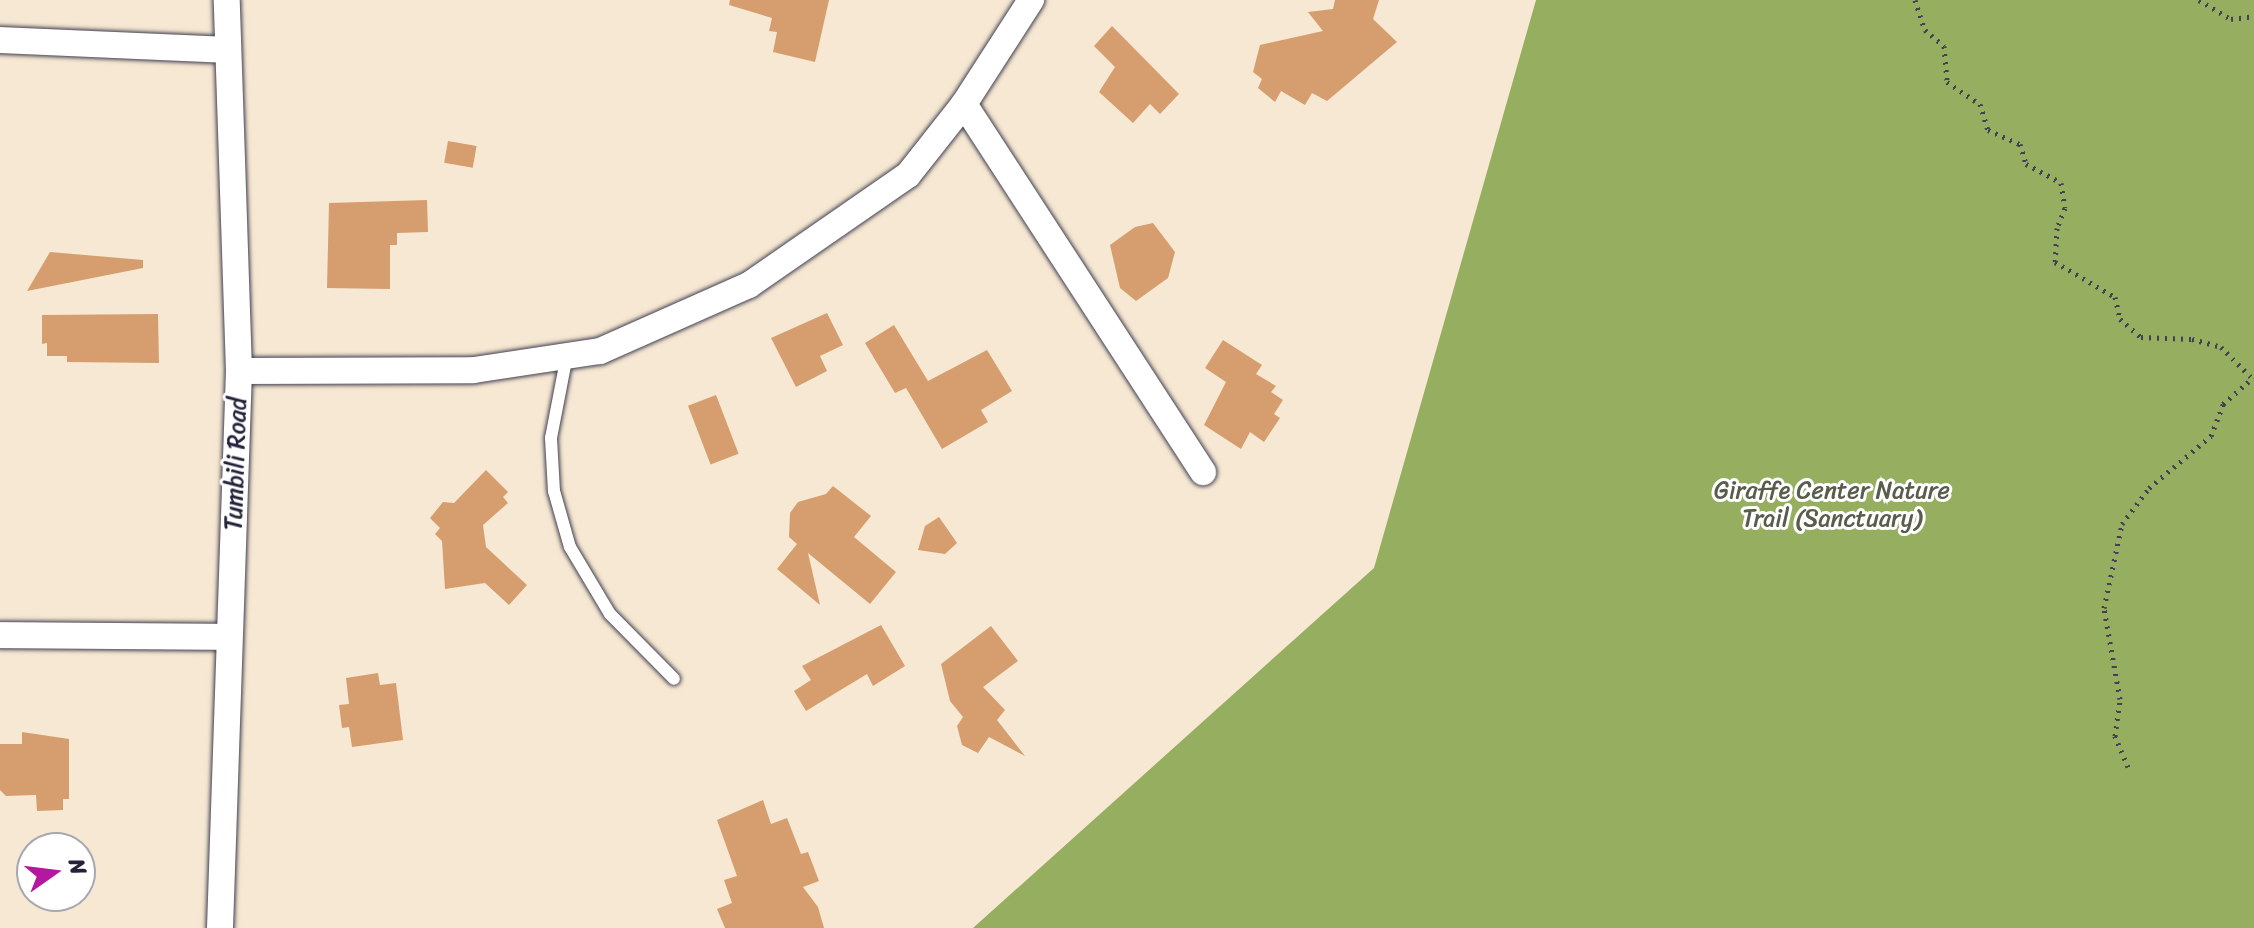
<!DOCTYPE html>
<html>
<head>
<meta charset="utf-8">
<style>
  body { margin:0 }
  #map { position:relative; width:2254px; height:928px; overflow:hidden; background:#f6e8d2; font-family:Sriracha,sans-serif }
  div>[style] { position:absolute }
  [style*='--x'] { left:calc(var(--x)*1px); top:calc(var(--y)*1px); width:calc(var(--w)*1px); rotate:calc(var(--a)*1deg) }
  .forest>* { inset:0; background:#95ae60 }
  .building>* { inset:0; background:#d69e6e; transform-origin:0 0 }
  .path>* { height:5px; margin-top:-2.5px; transform-origin:0; background:repeating-linear-gradient(90deg,#424052 0 2px,transparent 0 8px) }
  .roads { filter:drop-shadow(0 0 2px #424052) drop-shadow(0 0 2px #424052) }
  .service>* { height:12px; margin:-6px; padding:0 6px; transform-origin:6px; border-radius:6px; background:#fff }
  .minor>* { height:26px; margin:-13px; padding:0 13px; transform-origin:13px; border-radius:13px; background:#fff }
  span { translate:-50% -50%; white-space:nowrap; text-align:center; line-height:1.15; -webkit-text-stroke:6px #fff; paint-order:stroke }
  .street-label { font-size:24px; color:#22223b }
  .park-label { font-size:24px; color:#585d4c }
  .north { position:absolute; left:16px; top:832px; width:80px; height:80px; box-sizing:border-box; background:#fff; border:2px solid #a7a7b1; border-radius:50%; rotate:76deg; font-size:22px; font-weight:700; line-height:32px; text-align:center; color:#22223b }
  .north::after { content:''; display:block; margin:auto; width:28px; height:36px; background:#b5179e; clip-path:polygon(50% 0,100% 100%,50% 72%,0 100%) }
</style>
</head>
<body>
<div id="map">
  <div class="forest">
    <i style="clip-path:polygon(1536px 0,2254px 0,2254px 928px,973px 928px,1374px 568px)"></i>
  </div>
  <div class="building">
    <i style="clip-path:polygon(730px 0,829px 0,815px 62px,773px 52px,777px 32px,769px 31px,772px 18px,729px 5px)"></i>
    <i style="clip-path:polygon(1335px 0,1379px 0,1373px 19px,1397px 42px,1327px 101px,1312px 93px,1305px 105px,1281px 91px,1275px 102px,1258px 88px,1262px 79px,1253px 72px,1260px 45px,1323px 31px,1308px 12px,1333px 9px)"></i>
    <i style="clip-path:polygon(1112px 26px,1179px 94px,1160px 114px,1150px 104px,1133px 123px,1099px 92px,1115px 67px,1094px 46px)"></i>
    <i style="left:448px;top:141px;width:29px;height:22px;rotate:10deg"></i>
    <i style="clip-path:polygon(427px 200px,428px 232px,397px 233px,397px 245px,390px 245px,390px 289px,327px 288px,329px 203px)"></i>
    <i style="clip-path:polygon(1153px 223px,1175px 252px,1168px 278px,1136px 301px,1120px 288px,1110px 245px,1135px 227px)"></i>
    <i style="clip-path:polygon(50px 252px,143px 260px,143px 268px,27px 291px)"></i>
    <i style="clip-path:polygon(827px 313px,843px 345px,820px 356px,827px 371px,796px 387px,771px 338px)"></i>
    <i style="clip-path:polygon(158px 314px,159px 363px,67px 362px,67px 356px,47px 356px,47px 343px,42px 344px,42px 315px)"></i>
    <i style="clip-path:polygon(894px 325px,928px 381px,987px 350px,1012px 391px,981px 410px,988px 422px,942px 449px,906px 388px,895px 393px,865px 343px)"></i>
    <i style="clip-path:polygon(1223px 340px,1262px 365px,1256px 374px,1276px 386px,1271px 392px,1283px 400px,1274px 414px,1280px 418px,1264px 442px,1250px 432px,1241px 449px,1204px 425px,1226px 382px,1205px 368px)"></i>
    <i style="left:716px;top:395px;width:63px;height:30px;rotate:69deg"></i>
    <i style="clip-path:polygon(486px 470px,508px 492px,503px 497px,508px 503px,483px 525px,486px 547px,527px 585px,509px 605px,485px 583px,445px 589px,442px 541px,435px 534px,440px 528px,430px 518px,443px 502px,454px 503px)"></i>
    <i style="clip-path:polygon(833px 486px,871px 516px,854px 537px,896px 572px,870px 604px,808px 553px,820px 605px,777px 569px,797px 544px,789px 537px,790px 513px,798px 502px,826px 494px)"></i>
    <i style="clip-path:polygon(939px 517px,957px 543px,945px 554px,918px 550px,925px 526px)"></i>
    <i style="clip-path:polygon(881px 625px,905px 666px,873px 686px,867px 674px,806px 711px,794px 691px,811px 680px,802px 666px)"></i>
    <i style="clip-path:polygon(991px 626px,1018px 661px,983px 687px,1005px 710px,997px 720px,1025px 756px,989px 737px,978px 753px,962px 745px,957px 726px,963px 717px,950px 701px,941px 664px)"></i>
    <i style="clip-path:polygon(378px 673px,380px 685px,396px 683px,403px 740px,352px 747px,349px 727px,342px 728px,339px 705px,349px 704px,346px 678px)"></i>
    <i style="clip-path:polygon(22px 732px,69px 739px,69px 799px,63px 799px,63px 810px,37px 811px,36px 795px,6px 796px,0 790px,0 744px,22px 744px)"></i>
    <i style="clip-path:polygon(763px 800px,771px 824px,787px 818px,801px 854px,808px 852px,819px 881px,803px 887px,818px 907px,824px 928px,725px 928px,717px 909px,732px 903px,724px 880px,737px 876px,717px 820px)"></i>
  </div>
  <div class="path">
    <i style="--x:1915;--y:0;--w:32;--a:72"></i>
    <i style="--x:1925;--y:30;--w:25;--a:40"></i>
    <i style="--x:1944;--y:46;--w:36;--a:85"></i>
    <i style="--x:1947;--y:82;--w:40;--a:34"></i>
    <i style="--x:1980;--y:104;--w:27;--a:73"></i>
    <i style="--x:1988;--y:130;--w:35;--a:24"></i>
    <i style="--x:2020;--y:144;--w:21;--a:73"></i>
    <i style="--x:2026;--y:164;--w:40;--a:28"></i>
    <i style="--x:2061;--y:183;--w:25;--a:81"></i>
    <i style="--x:2065;--y:208;--w:22;--a:112"></i>
    <i style="--x:2057;--y:228;--w:34;--a:93"></i>
    <i style="--x:2055;--y:262;--w:69;--a:30.3"></i>
    <i style="--x:2115;--y:297;--w:23;--a:77"></i>
    <i style="--x:2120;--y:319;--w:28;--a:41"></i>
    <i style="--x:2141;--y:337;--w:51;--a:2.2"></i>
    <i style="--x:2192;--y:339;--w:30;--a:15"></i>
    <i style="--x:2221;--y:347;--w:44;--a:45"></i>
    <i style="--x:2199;--y:0;--w:37;--a:31"></i>
    <i style="--x:2231;--y:19;--w:23;--a:-7"></i>
    <i style="--x:2128;--y:767;--w:34;--a:-113"></i>
    <i style="--x:2115;--y:736;--w:37;--a:-82"></i>
    <i style="--x:2120;--y:699;--w:92;--a:-100"></i>
    <i style="--x:2104;--y:608;--w:86;--a:-77.9"></i>
    <i style="--x:2122;--y:524;--w:45;--a:-53.1"></i>
    <i style="--x:2149;--y:488;--w:81;--a:-40"></i>
    <i style="--x:2211;--y:436;--w:34;--a:-69"></i>
    <i style="--x:2223;--y:404;--w:40;--a:-41"></i>
  </div>
  <div class="roads">
    <div class="service">
      <i style="--x:567;--y:355;--w:85;--a:100.9"></i>
      <i style="--x:551;--y:438;--w:53;--a:86.8"></i>
      <i style="--x:554;--y:491;--w:58;--a:74.1"></i>
      <i style="--x:570;--y:547;--w:78;--a:59.2"></i>
      <i style="--x:610;--y:614;--w:91;--a:45.4"></i>
    </div>
    <div class="minor">
      <i style="--x:0;--y:40;--w:228;--a:2.5"></i>
      <i style="--x:964;--y:104;--w:439;--a:57"></i>
      <i style="--x:239;--y:371;--w:235;--a:-0.2"></i>
      <i style="--x:474;--y:370;--w:127;--a:-8.6"></i>
      <i style="--x:600;--y:351;--w:163;--a:-23.9"></i>
      <i style="--x:749;--y:285;--w:193;--a:-34.7"></i>
      <i style="--x:908;--y:175;--w:90;--a:-51.7"></i>
      <i style="--x:964;--y:104;--w:124;--a:-57.2"></i>
      <i style="--x:0;--y:635;--w:229;--a:0.5"></i>
      <i style="--x:220;--y:928;--w:557;--a:-88.05"></i>
      <i style="--x:239;--y:371;--w:371;--a:-91.9"></i>
    </div>
  </div>
  <div class="street-label">
    <span style="left:236px;top:464px;rotate:-88deg">Tumbili Road</span>
  </div>
  <div class="park-label">
    <span style="left:1832px;top:505px">Giraffe Center Nature<br>Trail (Sanctuary)</span>
  </div>
  <div class="north">N</div>
</div>
</body>
</html>
